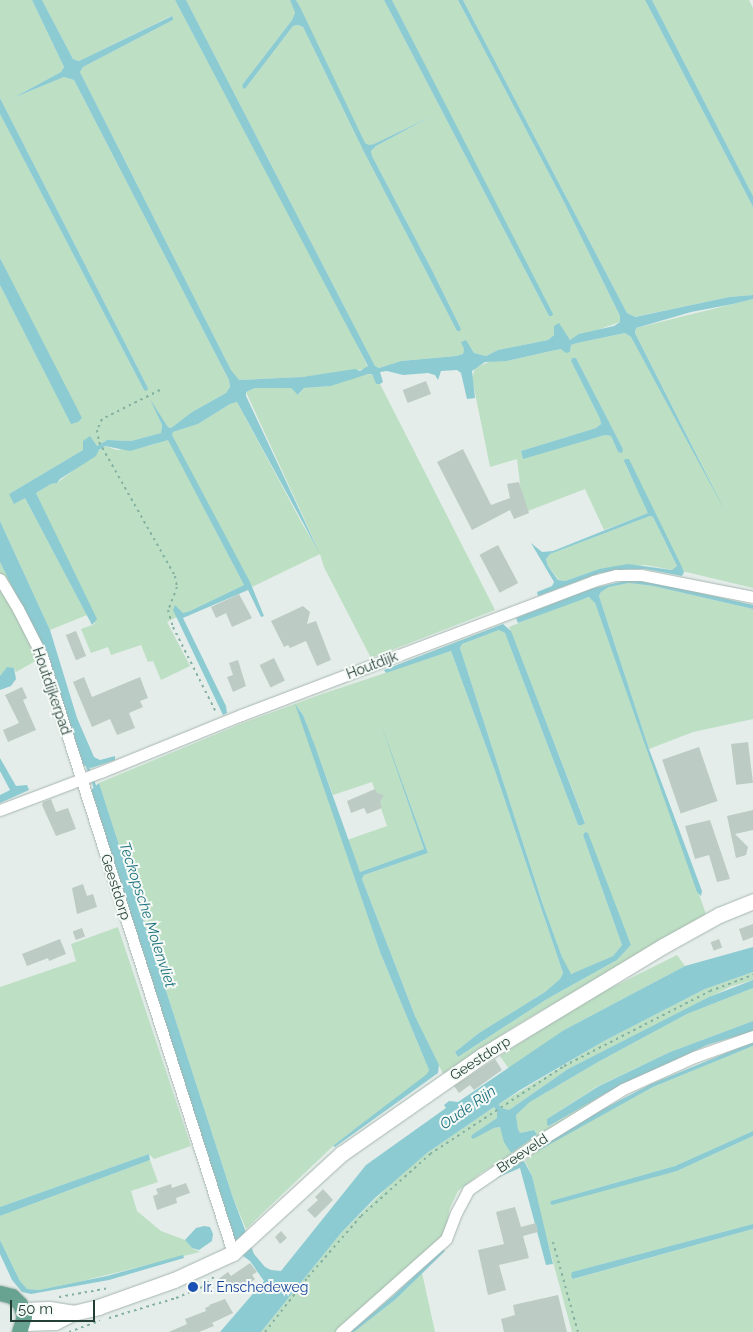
<!DOCTYPE html>
<html>
<head>
<meta charset="utf-8">
<style>
  body { margin:0 }
  #map { position:relative; width:753px; height:1332px; overflow:hidden; background:#e4ede9; font-family:Raleway,sans-serif }
  div>[style] { position:absolute }
  [style*='--x'] { left:calc(var(--x)*1px); top:calc(var(--y)*1px); width:calc(var(--w)*1px); rotate:calc(var(--a)*1deg) }
  .green>* { inset:0; background:#bddfc4 }
  .water>* { inset:0; background:#8ccbd2 }
  .stream>* { height:3px; margin:-1.5px; padding:0 1.5px; transform-origin:1.5px; border-radius:1.5px; background:#8ccbd2 }
  .building>* { inset:0; background:#bccbc4; transform-origin:0 0 }
  .path>* { height:2px; margin-top:-1px; transform-origin:0; background:repeating-linear-gradient(90deg,#84b1a1 0 2.5px,transparent 0 6.5px) }
  .roads { filter:drop-shadow(0 0 1px #a6b5b0) drop-shadow(0 0 1px #a6b5b0) }
  .street>* { height:11px; margin:-5.5px; padding:0 5.5px; transform-origin:5.5px; border-radius:5.5px; background:#fff }
  .secondary>* { height:15px; margin:-7.5px; padding:0 7.5px; transform-origin:7.5px; border-radius:7.5px; background:#fff }
  .primary>* { height:15px; margin:-7.5px; padding:0 7.5px; transform-origin:7.5px; border-radius:7.5px; background:#68a391 }
  .dots>* { width:14px; height:14px; translate:-50% -50%; box-sizing:border-box; border:2px solid #f5faf7; border-radius:50% }
  span { translate:-50% -50%; white-space:nowrap; text-align:center; line-height:1.15; -webkit-text-stroke:4px #f5faf7; paint-order:stroke }
  .street-label { font-size:14px; color:#233f36 }
  .transit-label { font-size:14px; color:#164399 }
  .left { translate:0 -50%; text-align:left }
  .water-label { font-size:15px; color:#1c717c; font-style:italic }
  .scale { position:absolute; left:10px; top:1300px; width:85px; height:22px; box-sizing:border-box; border:2px solid #233f36; border-top:0; padding-left:6px; font-size:15px; line-height:18px; white-space:nowrap; color:#233f36; -webkit-text-stroke:4px #f5faf7; paint-order:stroke }
</style>
</head>
<body>
<div id="map">
  <div class="green">
    <i style="clip-path:polygon(0 0,32px 0,64px 67px,61px 72px,13px 98px,64px 77px,74px 80px,229px 380px,230px 387px,226px 393px,192px 412px,171px 428px,168px 427px,153px 404px,162px 425px,161px 433px,131px 441px,107px 440px,97px 446px,90px 437px,83px 450px,9px 494px,25px 498px,87px 615px,50px 630px,0 521px,0 285px,71px 423px,33px 324px,0 258px,0 114px,144px 390px,148px 388px,0 98px)"></i>
    <i style="clip-path:polygon(42px 0,175px 0,340px 311px,368px 367px,366px 369px,302px 377px,239px 380px,235px 378px,80px 72px,83px 67px,173px 20px,173px 18px,171px 16px,79px 61px,73px 59px)"></i>
    <i style="clip-path:polygon(186px 0,290px 0,295px 13px,292px 20px,242px 85px,245px 89px,293px 26px,298px 25px,303px 27px,364px 152px,457px 331px,459px 331px,461px 329px,433px 272px,372px 156px,371px 151px,376px 146px,430px 117px,374px 144px,369px 145px,364px 143px,296px 0,384px 0,549px 316px,552px 316px,392px 0,458px 0,564px 202px,620px 316px,620px 322px,569px 340px,554px 335px,548px 340px,498px 350px,486px 356px,474px 353px,471px 348px,464px 349px,463px 354px,456px 356px,401px 361px,379px 368px,375px 366px)"></i>
    <i style="clip-path:polygon(463px 0,645px 0,753px 207px,753px 295px,729px 297px,634px 317px,627px 313px)"></i>
    <i style="clip-path:polygon(652px 0,749px 0,753px 8px,753px 196px)"></i>
    <i style="clip-path:polygon(evenodd,753px 299px,753px 588px,682px 571px,657px 517px,624px 462px,649px 513px,604px 530px,585px 489px,528px 511px,521px 491px,517px 459px,490px 467px,472px 378px,475px 368px,493px 360px,507px 361px,551px 351px,561px 349px,570px 352px,571px 345px,577px 343px,625px 333px,631px 337px,717px 495px,635px 333px,636px 328px,753px 299px,572px 358px,576px 358px,623px 449px,618px 452px,611px 436px,605px 435px,523px 458px,521px 451px,596px 428px,601px 424px,600px 419px,571px 361px,572px 358px)"></i>
    <i style="clip-path:polygon(372px 374px,376px 384px,380px 384px,495px 610px,371px 658px,324px 567px,320px 554px,252px 587px,171px 435px,173px 432px,198px 424px,230px 404px,237px 402px,304px 527px,318px 549px,246px 392px,255px 388px,291px 388px,299px 395px,304px 388px,331px 386px,362px 375px)"></i>
    <i style="clip-path:polygon(168px 439px,244px 585px,190px 611px,183px 613px,175px 606px,174px 610px,177px 617px,167px 622px,190px 666px,161px 680px,153px 661px,148px 662px,141px 645px,111px 655px,108px 647px,91px 653px,81px 629px,95px 624px,36px 493px,51px 484px,57px 483px,105px 446px,117px 450px,149px 446px)"></i>
    <i style="clip-path:polygon(650px 516px,653px 517px,677px 566px,673px 570px,645px 565px,599px 569px,565px 581px,559px 580px,548px 566px,546px 559px,550px 554px)"></i>
    <i style="clip-path:polygon(0 562px,34px 626px,46px 655px,16px 672px,14px 668px,5px 670px,0 676px)"></i>
    <i style="clip-path:polygon(629px 583px,653px 586px,753px 609px,753px 719px,693px 732px,649px 749px,599px 596px,601px 592px,609px 587px)"></i>
    <i style="clip-path:polygon(590px 597px,595px 603px,706px 914px,512px 1028px,443px 1074px,415px 1016px,362px 879px,364px 875px,428px 853px,394px 760px,424px 849px,360px 872px,347px 840px,387px 826px,372px 782px,333px 795px,303px 715px,297px 706px,380px 952px,429px 1070px,428px 1074px,333px 1146px,246px 1229px,232px 1195px,99px 783px,243px 723px,322px 694px,451px 651px,495px 771px,563px 973px,560px 979px,545px 992px,479px 1033px,455px 1052px,458px 1057px,547px 999px,617px 960px,631px 945px,585px 832px,583px 835px,622px 945px,613px 956px,576px 972px,570px 974px,567px 971px,543px 905px,460px 648px,462px 644px,499px 630px,505px 633px,578px 825px,582px 825px,585px 822px,509px 627px,566px 604px)"></i>
    <i style="clip-path:polygon(118px 927px,191px 1146px,154px 1159px,149px 1154px,0 1207px,0 987px,76px 961px,71px 944px)"></i>
    <i style="clip-path:polygon(677px 955px,685px 966px,564px 1030px,509px 1069px,500px 1056px,583px 1002px)"></i>
    <i style="clip-path:polygon(753px 972px,753px 980px,730px 987px,568px 1069px,509px 1110px,501px 1108px,499px 1104px,606px 1040px,705px 989px)"></i>
    <i style="clip-path:polygon(753px 988px,753px 1021px,670px 1052px,598px 1086px,547px 1119px,547px 1125px,550px 1126px,606px 1093px,531px 1143px,481px 1173px,458px 1191px,450px 1208px,444px 1238px,336px 1332px,261px 1332px,341px 1233px,405px 1170px,427px 1153px,494px 1107px,497px 1111px,497px 1118px,473px 1138px,494px 1128px,500px 1127px,511px 1153px,537px 1135px,534px 1130px,520px 1133px,518px 1129px,516px 1115px,530px 1102px,598px 1062px,687px 1014px)"></i>
    <i style="clip-path:polygon(753px 1046px,753px 1131px,675px 1166px,551px 1201px,677px 1171px,753px 1136px,753px 1224px,572px 1272px,574px 1279px,753px 1229px,753px 1332px,572px 1332px,538px 1206px,532px 1176px,525px 1161px,535px 1152px,653px 1087px)"></i>
    <i style="clip-path:polygon(150px 1160px,158px 1182px,131px 1191px,137px 1211px,161px 1231px,185px 1240px,192px 1248px,200px 1252px,78px 1282px,39px 1290px,26px 1289px,20px 1281px,0 1240px,0 1216px)"></i>
    <i style="clip-path:polygon(422px 1273px,435px 1332px,354px 1332px,396px 1299px)"></i>
  </div>
  <div class="water">
    <i style="clip-path:polygon(32px 0,42px 0,73px 59px,79px 61px,172px 16px,173px 18px,173px 20px,83px 67px,80px 72px,231px 370px,239px 380px,302px 377px,355px 369px,360px 371px,368px 366px,175px 0,186px 0,375px 366px,379px 368px,401px 361px,456px 356px,463px 354px,464px 349px,461px 342px,466px 340px,474px 353px,486px 356px,498px 350px,548px 340px,554px 335px,554px 326px,559px 323px,570px 340px,579px 334px,614px 326px,620px 322px,620px 316px,564px 202px,458px 0,463px 0,627px 313px,635px 317px,729px 297px,753px 295px,753px 299px,733px 304px,691px 312px,636px 328px,635px 333px,725px 511px,631px 337px,625px 333px,577px 343px,571px 345px,570px 352px,566px 353px,561px 349px,551px 351px,507px 361px,485px 362px,472px 371px,475px 398px,467px 399px,461px 373px,457px 370px,441px 371px,438px 380px,435px 375px,428px 373px,403px 375px,387px 371px,380px 372px,383px 382px,380px 384px,376px 384px,372px 374px,368px 374px,331px 386px,304px 388px,298px 395px,291px 388px,255px 388px,246px 392px,246px 396px,320px 554px,237px 402px,230px 404px,198px 424px,173px 432px,172px 435px,250px 582px,264px 616px,261px 617px,248px 590px,183px 618px,226px 706px,227px 713px,223px 715px,173px 610px,175px 605px,183px 613px,190px 611px,244px 585px,168px 440px,130px 451px,105px 446px,99px 450px,96px 456px,60px 479px,57px 483px,51px 484px,36px 493px,97px 619px,92px 625px,25px 498px,14px 504px,9px 494px,83px 450px,83px 441px,90px 436px,97px 446px,107px 440px,131px 441px,161px 433px,162px 425px,150px 399px,168px 427px,171px 428px,192px 412px,226px 393px,230px 387px,229px 380px,74px 80px,64px 77px,13px 98px,61px 72px,64px 67px)"></i>
    <i style="clip-path:polygon(290px 0,296px 0,301px 9px,365px 143px,369px 145px,374px 144px,430px 117px,376px 146px,371px 151px,372px 156px,433px 272px,461px 329px,460px 331px,457px 331px,364px 152px,303px 27px,298px 25px,293px 26px,245px 89px,243px 88px,242px 85px,292px 20px,295px 13px)"></i>
    <i style="clip-path:polygon(384px 0,392px 0,553px 314px,552px 316px,549px 316px)"></i>
    <i style="clip-path:polygon(645px 0,652px 0,753px 196px,753px 207px)"></i>
    <i style="clip-path:polygon(0 98px,148px 388px,147px 391px,144px 390px,0 114px)"></i>
    <i style="clip-path:polygon(0 258px,82px 418px,78px 422px,71px 424px,0 285px)"></i>
    <i style="clip-path:polygon(572px 358px,576px 358px,623px 449px,622px 453px,618px 452px,611px 436px,605px 435px,523px 459px,521px 451px,596px 428px,601px 424px,600px 419px,571px 361px)"></i>
    <i style="clip-path:polygon(evenodd,625px 459px,629px 459px,681px 565px,684px 572px,682px 576px,645px 569px,628px 569px,600px 573px,538px 596px,537px 592px,552px 586px,554px 582px,531px 543px,542px 552px,553px 551px,648px 513px,624px 461px,625px 459px,650px 516px,653px 517px,677px 566px,672px 570px,628px 564px,599px 569px,565px 581px,558px 580px,548px 566px,546px 559px,550px 554px,650px 516px)"></i>
    <i style="clip-path:polygon(0 521px,50px 630px,77px 718px,94px 757px,100px 760px,115px 756px,115px 760px,91px 768px,83px 765px,44px 651px,0 562px)"></i>
    <i style="clip-path:polygon(628px 580px,652px 582px,753px 605px,753px 609px,653px 586px,629px 583px,609px 587px,601px 592px,599px 596px,649px 749px,702px 891px,701px 896px,697px 892px,595px 603px,589px 597px,518px 623px,516px 618px,590px 589px)"></i>
    <i style="clip-path:polygon(503px 624px,511px 631px,585px 823px,582px 825px,578px 825px,505px 633px,499px 630px,462px 644px,460px 648px,543px 905px,562px 957px,571px 974px,613px 956px,622px 945px,583px 835px,585px 832px,588px 833px,631px 945px,617px 960px,547px 999px,458px 1057px,455px 1052px,479px 1033px,545px 992px,560px 979px,563px 973px,495px 771px,451px 651px,386px 673px,384px 670px)"></i>
    <i style="clip-path:polygon(7px 667px,14px 668px,16px 679px,11px 686px,0 690px,0 676px)"></i>
    <i style="clip-path:polygon(295px 704px,303px 715px,315px 746px,360px 872px,424px 849px,381px 724px,428px 853px,364px 875px,362px 879px,415px 1016px,439px 1065px,438px 1073px,335px 1147px,333px 1146px,360px 1125px,427px 1074px,429px 1070px,380px 952px)"></i>
    <i style="clip-path:polygon(0 758px,16px 786px,27px 785px,29px 790px,0 803px,0 795px,10px 790px,0 771px)"></i>
    <i style="clip-path:polygon(99px 783px,232px 1195px,254px 1254px,265px 1267px,271px 1270px,281px 1271px,366px 1165px,446px 1108px,444px 1105px,449px 1101px,458px 1102px,564px 1030px,685px 966px,753px 947px,753px 972px,705px 989px,606px 1040px,520px 1090px,499px 1104px,501px 1108px,509px 1110px,568px 1069px,709px 997px,753px 980px,753px 988px,687px 1014px,598px 1062px,530px 1102px,516px 1115px,518px 1129px,520px 1133px,534px 1130px,537px 1135px,511px 1153px,504px 1142px,500px 1127px,494px 1128px,473px 1139px,471px 1137px,472px 1135px,497px 1118px,497px 1111px,494px 1107px,427px 1153px,375px 1198px,341px 1233px,261px 1332px,220px 1332px,264px 1281px,250px 1261px,243px 1256px,232px 1235px,91px 790px)"></i>
    <i style="clip-path:polygon(753px 1021px,753px 1031px,707px 1045px,606px 1093px,549px 1126px,547px 1125px,547px 1119px,599px 1086px,670px 1052px)"></i>
    <i style="clip-path:polygon(753px 1042px,753px 1046px,653px 1087px,536px 1152px,534px 1150px,586px 1118px,651px 1084px)"></i>
    <i style="clip-path:polygon(753px 1131px,753px 1136px,677px 1171px,552px 1205px,550px 1203px,551px 1201px,675px 1166px)"></i>
    <i style="clip-path:polygon(149px 1154px,150px 1160px,0 1216px,0 1207px)"></i>
    <i style="clip-path:polygon(524px 1161px,532px 1176px,553px 1264px,546px 1265px,520px 1168px,490px 1181px,507px 1166px)"></i>
    <i style="clip-path:polygon(753px 1224px,753px 1229px,573px 1279px,571px 1276px,572px 1272px)"></i>
    <i style="clip-path:polygon(204px 1226px,210px 1227px,213px 1234px,212px 1241px,199px 1250px,192px 1248px,185px 1240px,196px 1228px)"></i>
    <i style="clip-path:polygon(0 1240px,20px 1281px,27px 1289px,39px 1290px,107px 1276px,183px 1255px,184px 1258px,109px 1280px,31px 1294px,22px 1292px,12px 1280px,0 1254px)"></i>
    <i style="clip-path:polygon(443px 1249px,445px 1251px,396px 1299px,354px 1332px,350px 1332px,393px 1296px)"></i>
  </div>
  <div class="stream">
    <i style="--x:87;--y:766;--w:23;--a:70"></i>
  </div>
  <div class="building">
    <i style="left:426px;top:381px;width:14px;height:25px;rotate:69deg"></i>
    <i style="clip-path:polygon(463px 449px,491px 505px,510px 498px,507px 484px,519px 482px,529px 513px,514px 519px,510px 510px,472px 530px,437px 462px)"></i>
    <i style="left:498px;top:545px;width:43px;height:21px;rotate:62deg"></i>
    <i style="clip-path:polygon(239px 594px,252px 618px,232px 627px,226px 613px,216px 618px,211px 607px)"></i>
    <i style="clip-path:polygon(303px 606px,310px 612px,307px 624px,316px 621px,331px 660px,317px 666px,306px 641px,290px 648px,288px 645px,284px 647px,271px 621px)"></i>
    <i style="left:76px;top:631px;width:27px;height:11px;rotate:68deg"></i>
    <i style="left:274px;top:658px;width:25px;height:16px;rotate:64deg"></i>
    <i style="clip-path:polygon(238px 660px,246px 686px,233px 692px,227px 677px,233px 675px,229px 663px)"></i>
    <i style="clip-path:polygon(84px 677px,92px 697px,140px 677px,148px 698px,140px 701px,143px 707px,129px 713px,135px 728px,117px 735px,110px 719px,92px 727px,73px 682px)"></i>
    <i style="clip-path:polygon(22px 687px,27px 698px,23px 700px,36px 730px,8px 742px,3px 730px,19px 723px,5px 695px)"></i>
    <i style="left:748px;top:742px;width:41px;height:17px;rotate:83deg"></i>
    <i style="left:699px;top:747px;width:57px;height:39px;rotate:71deg"></i>
    <i style="clip-path:polygon(375px 789px,377px 793px,384px 795px,380px 802px,382px 808px,367px 814px,364px 808px,351px 813px,347px 801px)"></i>
    <i style="clip-path:polygon(51px 799px,56px 812px,68px 808px,76px 829px,56px 836px,42px 805px,43px 802px)"></i>
    <i style="clip-path:polygon(753px 810px,753px 830px,735px 834px,748px 847px,746px 855px,736px 858px,727px 816px)"></i>
    <i style="clip-path:polygon(710px 820px,730px 879px,717px 882px,709px 855px,695px 859px,685px 826px)"></i>
    <i style="clip-path:polygon(83px 884px,87px 896px,93px 894px,97px 907px,77px 914px,72px 888px)"></i>
    <i style="clip-path:polygon(753px 924px,753px 937px,743px 941px,739px 929px)"></i>
    <i style="left:82px;top:928px;width:9px;height:10px;rotate:69deg"></i>
    <i style="clip-path:polygon(60px 939px,66px 954px,49px 961px,48px 958px,27px 966px,22px 954px)"></i>
    <i style="left:719px;top:939px;width:9px;height:9px;rotate:69deg"></i>
    <i style="clip-path:polygon(495px 1059px,502px 1070px,474px 1090px,470px 1085px,459px 1093px,454px 1086px)"></i>
    <i style="clip-path:polygon(186px 1183px,190px 1193px,176px 1198px,177px 1203px,157px 1210px,153px 1196px,158px 1194px,156px 1189px,171px 1184px,172px 1188px)"></i>
    <i style="clip-path:polygon(323px 1189px,333px 1200px,315px 1218px,307px 1210px,318px 1200px,315px 1197px)"></i>
    <i style="clip-path:polygon(515px 1207px,521px 1227px,536px 1223px,538px 1232px,523px 1236px,529px 1258px,499px 1265px,506px 1290px,488px 1295px,478px 1250px,504px 1244px,496px 1212px)"></i>
    <i style="clip-path:polygon(281px 1231px,287px 1238px,280px 1244px,275px 1237px)"></i>
    <i style="clip-path:polygon(250px 1263px,257px 1272px,252px 1275px,255px 1279px,246px 1286px,243px 1282px,227px 1294px,217px 1280px,228px 1272px,231px 1276px)"></i>
    <i style="clip-path:polygon(558px 1295px,567px 1332px,504px 1332px,501px 1319px,515px 1315px,513px 1305px)"></i>
    <i style="clip-path:polygon(225px 1299px,233px 1313px,212px 1323px,214px 1326px,199px 1332px,169px 1332px,187px 1324px,185px 1319px,206px 1311px,205px 1308px,210px 1306px,209px 1305px)"></i>
  </div>
  <div class="path">
    <i style="--x:160;--y:390;--w:65;--a:153.4"></i>
    <i style="--x:102;--y:419;--w:12;--a:114"></i>
    <i style="--x:97;--y:430;--w:12;--a:81"></i>
    <i style="--x:99;--y:442;--w:154;--a:60.4"></i>
    <i style="--x:175;--y:576;--w:11;--a:80"></i>
    <i style="--x:177;--y:587;--w:25;--a:111"></i>
    <i style="--x:168;--y:610;--w:18;--a:74"></i>
    <i style="--x:173;--y:627;--w:97;--a:63.2"></i>
    <i style="--x:553;--y:1242;--w:93;--a:74.5"></i>
    <i style="--x:59;--y:1297;--w:51;--a:-10.2"></i>
    <i style="--x:109;--y:1318;--w:70;--a:-16.6"></i>
    <i style="--x:176;--y:1298;--w:28;--a:-23"></i>
    <i style="--x:202;--y:1287;--w:17;--a:-40"></i>
    <i style="--x:69;--y:1332;--w:33;--a:-20"></i>
    <i style="--x:265;--y:1332;--w:70;--a:-52"></i>
    <i style="--x:308;--y:1277;--w:81;--a:-49"></i>
    <i style="--x:361;--y:1216;--w:93;--a:-41.9"></i>
    <i style="--x:430;--y:1154;--w:160;--a:-33.3"></i>
    <i style="--x:564;--y:1066;--w:164;--a:-27.2"></i>
    <i style="--x:710;--y:991;--w:46;--a:-20.4"></i>
  </div>
  <div class="roads">
    <div class="street">
      <i style="--x:0;--y:579;--w:35;--a:59"></i>
      <i style="--x:18;--y:609;--w:53;--a:62.9"></i>
      <i style="--x:42;--y:656;--w:627;--a:72.26"></i>
      <i style="--x:0;--y:810;--w:110;--a:-20.7"></i>
      <i style="--x:103;--y:771;--w:149;--a:-22.1"></i>
      <i style="--x:241;--y:715;--w:377;--a:-20.8"></i>
      <i style="--x:593;--y:581;--w:24;--a:-15"></i>
      <i style="--x:616;--y:575;--w:25;--a:0"></i>
      <i style="--x:641;--y:575;--w:114;--a:11.1"></i>
      <i style="--x:341;--y:1332;--w:140;--a:-41.5"></i>
      <i style="--x:446;--y:1239;--w:28;--a:-69"></i>
      <i style="--x:456;--y:1213;--w:26;--a:-62"></i>
      <i style="--x:468;--y:1190;--w:96;--a:-34.4"></i>
      <i style="--x:547;--y:1136;--w:89;--a:-31.7"></i>
      <i style="--x:623;--y:1089;--w:78;--a:-24.3"></i>
      <i style="--x:694;--y:1057;--w:63;--a:-19.6"></i>
    </div>
    <div class="secondary">
      <i style="--x:23;--y:1310;--w:26;--a:-2"></i>
      <i style="--x:49;--y:1309;--w:24;--a:9"></i>
      <i style="--x:23;--y:1323;--w:32;--a:-2"></i>
      <i style="--x:55;--y:1322;--w:20;--a:-27"></i>
      <i style="--x:73;--y:1313;--w:26;--a:-13"></i>
      <i style="--x:98;--y:1307;--w:81;--a:-19.6"></i>
      <i style="--x:174;--y:1280;--w:65;--a:-24.6"></i>
      <i style="--x:233;--y:1253;--w:147;--a:-42.5"></i>
      <i style="--x:341;--y:1154;--w:173;--a:-34.9"></i>
      <i style="--x:483;--y:1055;--w:210;--a:-31.2"></i>
      <i style="--x:663;--y:946;--w:64;--a:-29"></i>
      <i style="--x:719;--y:915;--w:37;--a:-22"></i>
    </div>
    <div class="primary">
      <i style="--x:0;--y:1293;--w:12;--a:14"></i>
      <i style="--x:12;--y:1296;--w:11;--a:45"></i>
      <i style="--x:20;--y:1304;--w:13;--a:72"></i>
      <i style="--x:24;--y:1316;--w:17;--a:107"></i>
    </div>
  </div>
  <div class="dots">
    <i style="left:193px;top:1287px;background:#1a4fb4"></i>
  </div>
  <div class="street-label">
    <span style="left:372px;top:665px;rotate:-21deg">Houtdijk</span>
    <span style="left:52px;top:691px;rotate:71deg">Houtdijkerpad</span>
    <span style="left:116px;top:887px;rotate:72deg">Geestdorp</span>
    <span style="left:480px;top:1058px;rotate:-33deg">Geestdorp</span>
    <span style="left:522px;top:1153px;rotate:-34deg">Breeveld</span>
  </div>
  <div class="transit-label">
    <span class="left" style="left:203px;top:1287px">Ir. Enschedeweg</span>
  </div>
  <div class="water-label">
    <span style="left:147px;top:915px;rotate:72deg">Teckopsche Molenvliet</span>
    <span style="left:468px;top:1108px;rotate:-35deg">Oude Rijn</span>
  </div>
  <div class="scale">50 m</div>
</div>
</body>
</html>
